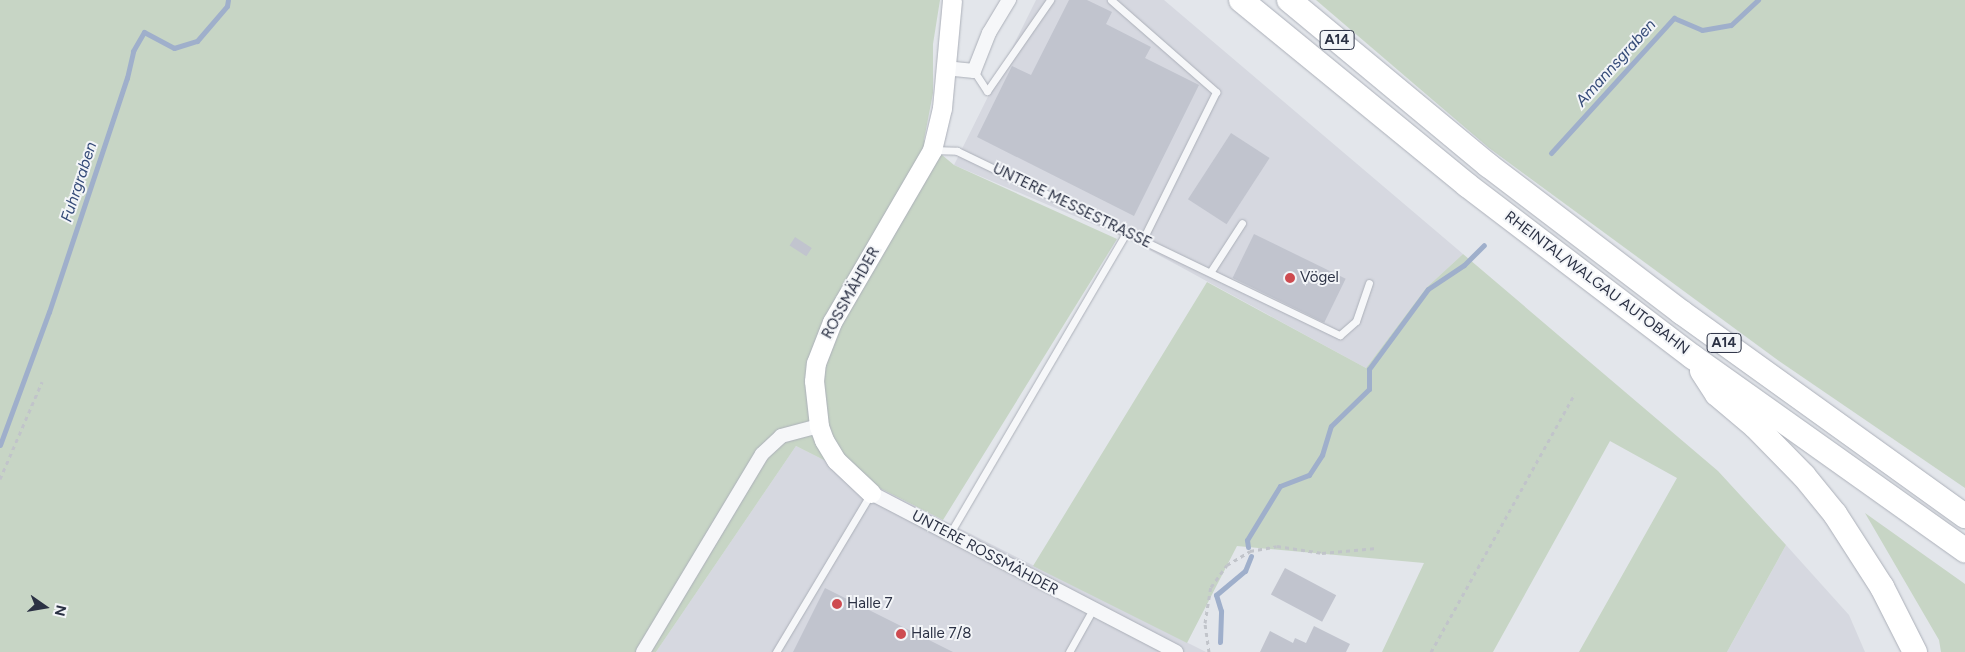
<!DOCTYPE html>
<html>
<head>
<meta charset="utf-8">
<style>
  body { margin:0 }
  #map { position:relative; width:1965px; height:652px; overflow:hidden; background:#e3e6eb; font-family:Figtree,sans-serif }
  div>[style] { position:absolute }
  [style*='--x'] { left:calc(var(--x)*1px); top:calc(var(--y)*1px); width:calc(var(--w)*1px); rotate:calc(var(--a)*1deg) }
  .built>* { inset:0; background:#d6d8e0 }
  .green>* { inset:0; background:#c7d5c5 }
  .stream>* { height:5px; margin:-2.5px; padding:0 2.5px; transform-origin:2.5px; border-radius:2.5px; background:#9fafcb }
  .building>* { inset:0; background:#c1c4ce; transform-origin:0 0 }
  .path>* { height:3px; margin-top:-1.5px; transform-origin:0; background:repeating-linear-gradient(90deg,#c1c4ca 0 4px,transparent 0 8px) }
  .roads { filter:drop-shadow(0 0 1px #acb0b9) drop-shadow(0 0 1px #acb0b9) }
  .service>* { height:7px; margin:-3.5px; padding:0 3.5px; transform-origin:3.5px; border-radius:3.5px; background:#f6f7f9 }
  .minor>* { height:14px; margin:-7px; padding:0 7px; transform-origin:7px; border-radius:7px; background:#f6f7f9 }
  .secondary>* { height:19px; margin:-9.5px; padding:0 9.5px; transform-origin:9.5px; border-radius:9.5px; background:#fff }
  .motorway>* { height:24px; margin:-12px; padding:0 12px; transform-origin:12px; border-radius:12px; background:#fff }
  .dots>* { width:14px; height:14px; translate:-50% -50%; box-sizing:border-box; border:2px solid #f3f5f8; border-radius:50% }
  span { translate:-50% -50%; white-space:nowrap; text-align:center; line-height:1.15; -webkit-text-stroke:4px #f3f5f8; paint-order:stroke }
  .shield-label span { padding:1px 4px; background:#f3f5f8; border:1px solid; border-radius:4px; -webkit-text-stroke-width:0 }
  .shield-label { font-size:14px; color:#2b3144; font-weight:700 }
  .street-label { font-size:15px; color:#2b3144 }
  .poi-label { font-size:15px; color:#2b3144 }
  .left { translate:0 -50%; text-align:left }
  .water-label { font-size:16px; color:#354b78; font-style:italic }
  .north { position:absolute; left:20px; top:582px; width:50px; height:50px; -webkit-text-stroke:4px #f3f5f8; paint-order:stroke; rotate:103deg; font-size:14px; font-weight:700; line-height:20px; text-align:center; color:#2b3144 }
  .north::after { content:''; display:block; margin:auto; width:18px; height:22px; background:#2b3144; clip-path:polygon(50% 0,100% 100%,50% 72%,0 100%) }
</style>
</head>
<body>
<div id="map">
  <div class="built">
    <i style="clip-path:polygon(1036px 0,1164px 0,1463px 254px,1426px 288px,1366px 368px,1133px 241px,954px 165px)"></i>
    <i style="clip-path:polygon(796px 446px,943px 520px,1206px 652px,656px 652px)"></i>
    <i style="clip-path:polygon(1786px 545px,1849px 615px,1865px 652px,1727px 652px)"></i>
  </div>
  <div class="green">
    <i style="clip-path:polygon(0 0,940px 0,933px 44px,933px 93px,924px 140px,954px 165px,1117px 239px,943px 520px,796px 446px,656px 652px,0 652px)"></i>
    <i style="clip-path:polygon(1316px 0,1965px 0,1965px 488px,1779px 361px,1489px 148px)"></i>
    <i style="clip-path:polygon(1463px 254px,1718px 471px,1786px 545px,1727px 652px,1579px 652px,1677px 478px,1610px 441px,1493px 652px,1382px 652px,1424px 563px,1237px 546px,1187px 643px,1033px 566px,1207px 282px,1366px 368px,1426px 288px)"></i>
    <i style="clip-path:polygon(1865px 513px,1965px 584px,1965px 652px,1941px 652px,1939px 640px)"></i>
  </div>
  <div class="stream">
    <i style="--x:1551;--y:153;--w:183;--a:-47.7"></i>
    <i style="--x:1674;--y:18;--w:30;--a:23"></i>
    <i style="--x:1702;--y:30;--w:29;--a:-10"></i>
    <i style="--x:1731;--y:25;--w:37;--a:-43"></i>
    <i style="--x:0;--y:445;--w:142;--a:-69.8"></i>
    <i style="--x:49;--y:312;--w:247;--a:-71.6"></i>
    <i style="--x:127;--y:78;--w:28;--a:-77"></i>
    <i style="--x:133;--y:51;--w:22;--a:-60"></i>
    <i style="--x:144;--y:32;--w:34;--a:28"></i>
    <i style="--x:174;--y:48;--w:24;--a:-17"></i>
    <i style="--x:197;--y:41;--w:46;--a:-49.4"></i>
    <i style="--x:227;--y:6;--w:6;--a:-81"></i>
    <i style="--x:1248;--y:547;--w:7;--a:-98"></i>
    <i style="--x:1247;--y:540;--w:63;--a:-58.6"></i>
    <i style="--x:1280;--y:486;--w:31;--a:-21"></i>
    <i style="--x:1309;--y:475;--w:24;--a:-57"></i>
    <i style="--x:1322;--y:455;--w:30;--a:-73"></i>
    <i style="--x:1331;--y:426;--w:53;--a:-44.2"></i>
    <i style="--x:1369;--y:389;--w:20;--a:-90"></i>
    <i style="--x:1369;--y:369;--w:99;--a:-53.6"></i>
    <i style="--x:1428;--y:289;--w:43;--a:-33.7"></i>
    <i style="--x:1464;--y:265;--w:28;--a:-45"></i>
    <i style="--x:1220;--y:642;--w:31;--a:-88"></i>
    <i style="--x:1221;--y:611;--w:17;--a:-107"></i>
    <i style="--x:1216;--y:595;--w:38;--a:-40"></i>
    <i style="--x:1245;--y:571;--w:16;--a:-68"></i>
  </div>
  <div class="building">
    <i style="clip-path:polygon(1069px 0,1087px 0,1112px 12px,1106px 24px,1151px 47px,1145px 58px,1199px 85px,1134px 216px,977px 137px,1012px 66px,1031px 75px)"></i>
    <i style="left:1231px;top:133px;width:46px;height:79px;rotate:33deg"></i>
    <i style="left:1254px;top:234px;width:102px;height:49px;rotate:26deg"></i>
    <i style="left:795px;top:237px;width:20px;height:10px;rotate:33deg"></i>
    <i style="left:1285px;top:568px;width:58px;height:30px;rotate:28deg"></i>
    <i style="clip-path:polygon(825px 588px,953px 652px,793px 652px)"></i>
    <i style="clip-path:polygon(1314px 626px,1350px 644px,1346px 652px,1260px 652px,1270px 631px,1293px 643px,1295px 638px,1306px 643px)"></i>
  </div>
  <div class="path">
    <i style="--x:0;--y:479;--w:106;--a:-66.6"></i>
    <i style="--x:1209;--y:652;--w:29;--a:-98"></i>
    <i style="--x:1205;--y:623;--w:36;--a:-81"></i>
    <i style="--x:1211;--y:587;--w:27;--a:-54"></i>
    <i style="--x:1227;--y:565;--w:27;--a:-31"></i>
    <i style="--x:1250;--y:551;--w:27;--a:-10"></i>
    <i style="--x:1277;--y:546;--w:46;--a:8.8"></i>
    <i style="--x:1322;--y:553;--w:55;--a:-5.2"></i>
    <i style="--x:1431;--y:652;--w:296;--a:-60.9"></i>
  </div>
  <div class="roads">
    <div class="service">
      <i style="--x:1111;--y:0;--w:140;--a:41.2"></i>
      <i style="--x:1216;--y:92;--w:166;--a:116.4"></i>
      <i style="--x:974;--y:71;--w:24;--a:57"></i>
      <i style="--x:987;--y:91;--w:111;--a:-55.3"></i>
      <i style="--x:932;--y:150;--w:25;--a:2"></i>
      <i style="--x:957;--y:151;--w:425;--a:25.7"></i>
      <i style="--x:1340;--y:335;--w:21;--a:-41"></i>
      <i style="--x:1356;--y:321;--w:40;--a:-71.1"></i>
      <i style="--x:1211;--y:271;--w:57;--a:-57.1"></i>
      <i style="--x:949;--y:535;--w:350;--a:-59.6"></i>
      <i style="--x:776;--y:652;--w:185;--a:-59.1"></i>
      <i style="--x:1069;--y:652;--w:49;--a:-60.8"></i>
    </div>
    <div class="minor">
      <i style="--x:945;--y:68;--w:29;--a:6"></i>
      <i style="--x:974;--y:71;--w:41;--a:-68.5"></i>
      <i style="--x:989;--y:33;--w:39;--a:-59"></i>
      <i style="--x:871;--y:493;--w:344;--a:27.5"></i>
      <i style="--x:643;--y:652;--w:231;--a:-59"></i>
      <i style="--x:762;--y:454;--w:26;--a:-43"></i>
      <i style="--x:781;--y:436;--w:39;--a:-15"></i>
    </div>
    <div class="secondary">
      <i style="--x:871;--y:493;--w:48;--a:-136.7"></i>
      <i style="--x:836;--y:460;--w:23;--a:-121"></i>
      <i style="--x:824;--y:440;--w:15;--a:-110"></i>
      <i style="--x:819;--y:426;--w:45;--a:-96.3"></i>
      <i style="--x:814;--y:381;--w:18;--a:-84"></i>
      <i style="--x:816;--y:363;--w:44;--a:-68.7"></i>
      <i style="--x:832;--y:322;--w:199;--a:-59.8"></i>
      <i style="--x:932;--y:150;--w:43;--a:-76.6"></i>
      <i style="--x:942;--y:108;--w:108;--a:-84.7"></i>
    </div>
    <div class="motorway">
      <i style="--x:1241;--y:0;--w:292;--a:39.3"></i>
      <i style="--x:1467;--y:185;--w:284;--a:37.3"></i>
      <i style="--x:1693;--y:357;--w:334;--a:35.4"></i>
      <i style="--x:1289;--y:0;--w:259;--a:39.7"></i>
      <i style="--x:1488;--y:165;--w:243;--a:37.3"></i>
      <i style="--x:1681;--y:312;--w:350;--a:35.7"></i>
      <i style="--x:1702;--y:371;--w:27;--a:57"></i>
      <i style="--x:1717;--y:394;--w:50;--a:40.1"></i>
      <i style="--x:1755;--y:426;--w:70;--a:45.6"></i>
      <i style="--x:1804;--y:476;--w:49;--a:50.8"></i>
      <i style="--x:1835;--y:514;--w:87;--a:57.2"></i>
      <i style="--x:1882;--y:587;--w:73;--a:63.1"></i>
    </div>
  </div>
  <div class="dots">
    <i style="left:1290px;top:278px;background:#ce4b50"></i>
    <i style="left:837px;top:604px;background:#ce4b50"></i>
    <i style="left:901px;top:634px;background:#ce4b50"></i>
  </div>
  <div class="shield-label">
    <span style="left:1337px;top:40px">A14</span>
    <span style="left:1724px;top:343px">A14</span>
  </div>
  <div class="street-label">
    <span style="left:1072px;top:206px;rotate:26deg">UNTERE MESSESTRASSE</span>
    <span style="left:1597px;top:283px;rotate:37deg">RHEINTAL/WALGAU AUTOBAHN</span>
    <span style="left:851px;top:293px;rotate:-61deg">ROSSMÄHDER</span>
    <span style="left:985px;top:553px;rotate:28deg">UNTERE ROSSMÄHDER</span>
  </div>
  <div class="poi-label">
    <span class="left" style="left:1300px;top:278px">Vögel</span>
    <span class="left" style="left:847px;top:604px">Halle 7</span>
    <span class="left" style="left:911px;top:634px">Halle 7/8</span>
  </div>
  <div class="water-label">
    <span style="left:1616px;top:63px;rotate:-48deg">Amannsgraben</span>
    <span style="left:79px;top:182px;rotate:-72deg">Fuhrgraben</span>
  </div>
  <div class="north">N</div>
</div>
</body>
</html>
